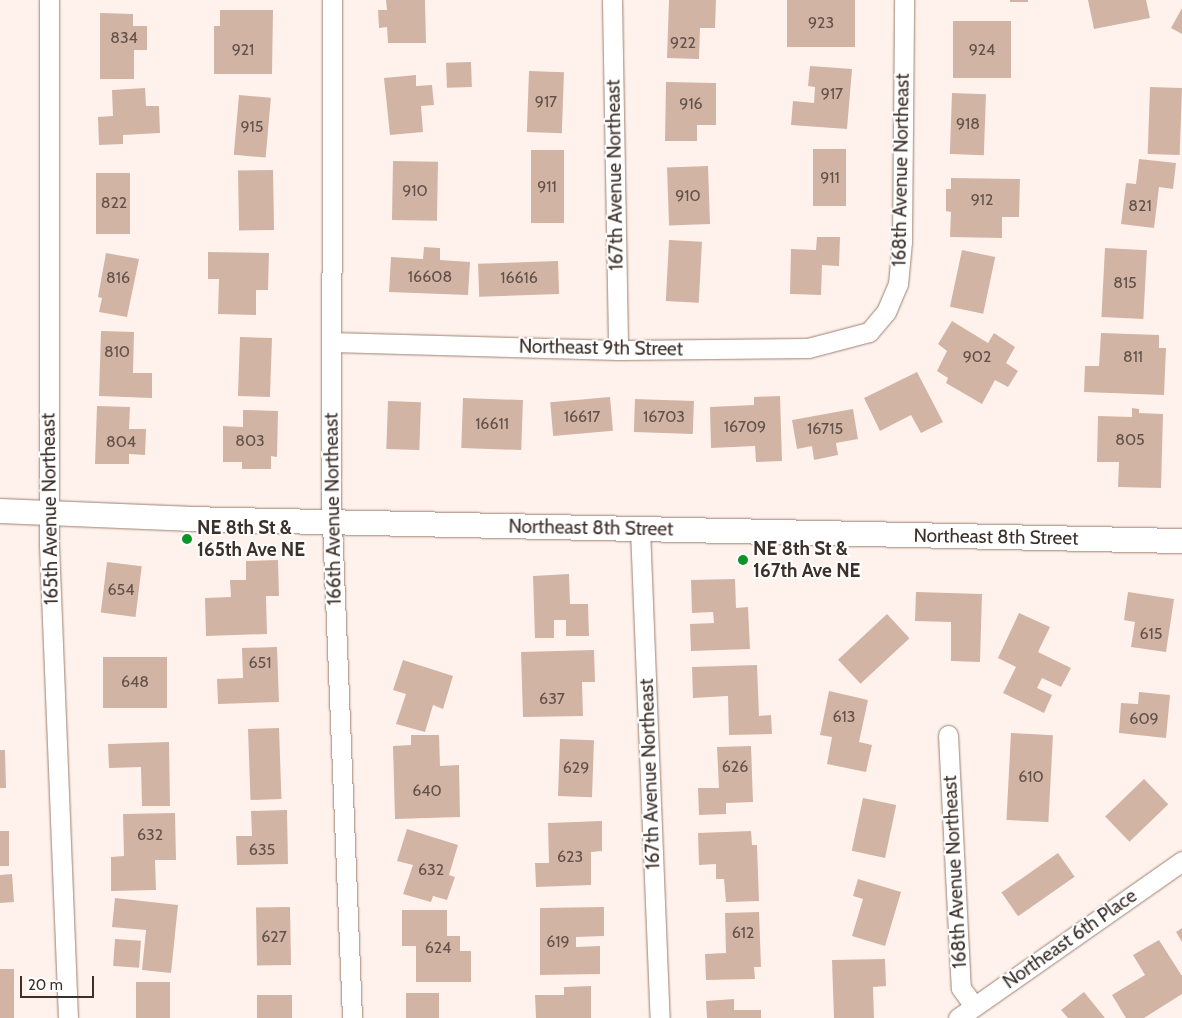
<!DOCTYPE html>
<html>
<head>
<meta charset="utf-8">
<style>
  body { margin:0 }
  #map { position:relative; width:1182px; height:1018px; overflow:hidden; background:#fff2ec; font-family:Cabin,sans-serif }
  div>[style] { position:absolute }
  [style*='--x'] { left:calc(var(--x)*1px); top:calc(var(--y)*1px); width:calc(var(--w)*1px); rotate:calc(var(--a)*1deg) }
  .building>* { inset:0; background:#d2b4a5; transform-origin:0 0 }
  .roads { filter:drop-shadow(0 0 1px #9d8172) drop-shadow(0 0 1px #9d8172) }
  .minor>* { height:19px; margin:-9.5px; padding:0 9.5px; transform-origin:9.5px; border-radius:9.5px; background:#fff }
  .tertiary>* { height:24px; margin:-12px; padding:0 12px; transform-origin:12px; border-radius:12px; background:#fff }
  .dots>* { width:14px; height:14px; translate:-50% -50%; box-sizing:border-box; border:2px solid #fff; border-radius:50% }
  span { translate:-50% -50%; white-space:nowrap; text-align:center; line-height:1.15; -webkit-text-stroke:4px #fff; paint-order:stroke }
  .number-label { font-size:16px; color:#625149 }
  .number-label span { -webkit-text-stroke-width:0 }
  .street-label { font-size:19px; color:#3c302a }
  .poi-label { font-size:19px; color:#3c302a; font-weight:700 }
  .left { translate:0 -50%; text-align:left }
  .scale { position:absolute; left:20px; top:976px; width:74px; height:22px; box-sizing:border-box; border:2px solid #3c302a; border-top:0; padding-left:6px; font-size:15px; line-height:18px; white-space:nowrap; color:#3c302a; -webkit-text-stroke:4px #fff; paint-order:stroke }
</style>
</head>
<body>
<div id="map">
  <div class="building">
    <i style="clip-path:polygon(386px 0,425px 0,426px 43px,388px 43px,387px 27px,379px 28px,378px 10px,387px 10px)"></i>
    <i style="clip-path:polygon(669px 0,716px 0,715px 28px,700px 28px,699px 59px,667px 58px)"></i>
    <i style="left:787px;top:0;width:68px;height:47px"></i>
    <i style="left:1010px;top:0;width:18px;height:2px"></i>
    <i style="clip-path:polygon(1088px 0,1146px 0,1150px 18px,1094px 29px)"></i>
    <i style="clip-path:polygon(1182px 8px,1182px 34px,1171px 28px)"></i>
    <i style="clip-path:polygon(220px 10px,273px 10px,272px 74px,214px 74px,214px 26px,220px 26px)"></i>
    <i style="clip-path:polygon(100px 13px,133px 14px,133px 26px,147px 26px,147px 50px,134px 50px,134px 79px,100px 79px)"></i>
    <i style="left:953px;top:21px;width:58px;height:57px"></i>
    <i style="left:471px;top:62px;width:25px;height:25px;rotate:88deg"></i>
    <i style="clip-path:polygon(810px 66px,852px 69px,847px 129px,791px 125px,793px 101px,814px 103px,815px 87px,808px 86px)"></i>
    <i style="left:529px;top:71px;width:35px;height:61px;rotate:2deg"></i>
    <i style="clip-path:polygon(416px 75px,416px 86px,432px 85px,434px 105px,421px 106px,423px 132px,390px 135px,384px 78px)"></i>
    <i style="clip-path:polygon(666px 82px,716px 83px,716px 125px,697px 125px,697px 141px,665px 141px)"></i>
    <i style="left:1150px;top:87px;width:32px;height:67px;rotate:2deg"></i>
    <i style="clip-path:polygon(145px 88px,146px 106px,159px 106px,160px 133px,123px 135px,123px 144px,99px 145px,98px 117px,113px 116px,112px 90px)"></i>
    <i style="left:952px;top:93px;width:34px;height:61px;rotate:2deg"></i>
    <i style="left:239px;top:95px;width:32px;height:60px;rotate:5deg"></i>
    <i style="left:813px;top:149px;width:33px;height:57px"></i>
    <i style="left:531px;top:150px;width:33px;height:73px"></i>
    <i style="clip-path:polygon(1139px 159px,1176px 163px,1173px 189px,1159px 187px,1154px 228px,1121px 224px,1126px 183px,1136px 184px)"></i>
    <i style="left:393px;top:161px;width:45px;height:59px;rotate:1deg"></i>
    <i style="left:708px;top:166px;width:58px;height:41px;rotate:88deg"></i>
    <i style="left:273px;top:170px;width:60px;height:35px;rotate:89deg"></i>
    <i style="left:96px;top:173px;width:34px;height:61px"></i>
    <i style="clip-path:polygon(951px 178px,1020px 179px,1019px 217px,1002px 217px,1002px 238px,950px 237px,951px 212px,946px 211px,946px 189px,951px 189px)"></i>
    <i style="clip-path:polygon(817px 237px,840px 237px,839px 266px,822px 265px,821px 295px,790px 294px,791px 249px,816px 250px)"></i>
    <i style="left:669px;top:240px;width:33px;height:61px;rotate:3deg"></i>
    <i style="clip-path:polygon(424px 247px,440px 248px,440px 260px,470px 262px,468px 295px,389px 292px,391px 257px,423px 259px)"></i>
    <i style="left:1105px;top:248px;width:42px;height:69px;rotate:3deg"></i>
    <i style="left:962px;top:250px;width:34px;height:58px;rotate:12deg"></i>
    <i style="clip-path:polygon(208px 252px,269px 253px,268px 290px,256px 290px,256px 315px,218px 314px,219px 279px,208px 279px)"></i>
    <i style="clip-path:polygon(106px 253px,139px 259px,127px 317px,99px 312px,102px 298px,98px 297px)"></i>
    <i style="left:558px;top:261px;width:33px;height:80px;rotate:88deg"></i>
    <i style="clip-path:polygon(952px 321px,988px 343px,994px 333px,1015px 347px,1006px 363px,1018px 371px,1008px 387px,995px 380px,982px 404px,946px 383px,948px 378px,937px 371px,947px 351px,938px 344px)"></i>
    <i style="clip-path:polygon(101px 331px,134px 332px,133px 373px,152px 373px,152px 398px,99px 396px)"></i>
    <i style="clip-path:polygon(1101px 333px,1159px 335px,1159px 348px,1166px 348px,1164px 395px,1084px 392px,1085px 366px,1099px 366px)"></i>
    <i style="left:240px;top:337px;width:32px;height:59px;rotate:2deg"></i>
    <i style="clip-path:polygon(917px 372px,943px 422px,921px 433px,911px 415px,880px 431px,864px 398px)"></i>
    <i style="clip-path:polygon(780px 396px,782px 461px,756px 462px,755px 446px,711px 448px,710px 407px,754px 405px,754px 397px)"></i>
    <i style="left:610px;top:397px;width:34px;height:60px;rotate:85deg"></i>
    <i style="left:463px;top:398px;width:60px;height:50px;rotate:2deg"></i>
    <i style="left:635px;top:399px;width:59px;height:33px;rotate:2deg"></i>
    <i style="left:388px;top:401px;width:33px;height:48px;rotate:2deg"></i>
    <i style="clip-path:polygon(97px 406px,130px 407px,129px 429px,146px 429px,145px 455px,129px 454px,129px 464px,95px 464px)"></i>
    <i style="clip-path:polygon(1132px 408px,1139px 409px,1139px 413px,1163px 414px,1161px 488px,1118px 487px,1119px 462px,1097px 462px,1098px 416px,1132px 417px)"></i>
    <i style="clip-path:polygon(853px 409px,858px 439px,836px 443px,838px 455px,814px 460px,812px 446px,797px 449px,792px 420px)"></i>
    <i style="clip-path:polygon(243px 410px,278px 411px,277px 457px,271px 456px,271px 469px,242px 469px,242px 462px,223px 462px,223px 426px,243px 427px)"></i>
    <i style="clip-path:polygon(278px 560px,279px 596px,266px 596px,267px 634px,206px 636px,205px 598px,231px 597px,230px 580px,246px 580px,246px 561px)"></i>
    <i style="left:107px;top:562px;width:35px;height:51px;rotate:7deg"></i>
    <i style="clip-path:polygon(569px 574px,570px 604px,588px 604px,589px 636px,566px 636px,566px 620px,554px 620px,554px 638px,535px 638px,533px 576px)"></i>
    <i style="clip-path:polygon(735px 579px,736px 608px,748px 607px,750px 649px,691px 651px,690px 624px,714px 623px,713px 612px,692px 613px,691px 580px)"></i>
    <i style="clip-path:polygon(916px 592px,982px 594px,980px 662px,951px 661px,951px 622px,915px 621px)"></i>
    <i style="clip-path:polygon(1128px 592px,1174px 599px,1166px 652px,1131px 647px,1135px 622px,1124px 620px)"></i>
    <i style="clip-path:polygon(1019px 613px,1050px 627px,1038px 652px,1071px 668px,1061px 687px,1042px 678px,1037px 688px,1052px 695px,1044px 713px,1003px 693px,1016px 667px,998px 658px)"></i>
    <i style="left:887px;top:614px;width:33px;height:67px;rotate:47deg"></i>
    <i style="clip-path:polygon(277px 647px,279px 702px,218px 704px,217px 679px,243px 678px,242px 648px)"></i>
    <i style="clip-path:polygon(594px 650px,595px 682px,582px 682px,583px 716px,523px 717px,521px 652px)"></i>
    <i style="left:103px;top:657px;width:64px;height:51px"></i>
    <i style="clip-path:polygon(403px 660px,453px 676px,443px 709px,433px 705px,425px 732px,396px 724px,406px 694px,393px 690px)"></i>
    <i style="clip-path:polygon(757px 665px,759px 716px,771px 715px,772px 734px,729px 735px,728px 696px,693px 698px,692px 667px)"></i>
    <i style="clip-path:polygon(829px 691px,868px 700px,859px 742px,872px 745px,866px 772px,827px 764px,832px 737px,820px 735px)"></i>
    <i style="clip-path:polygon(1139px 692px,1170px 695px,1166px 738px,1119px 733px,1121px 703px,1138px 704px)"></i>
    <i style="left:279px;top:728px;width:71px;height:31px;rotate:88deg"></i>
    <i style="left:1011px;top:733px;width:42px;height:87px;rotate:3deg"></i>
    <i style="clip-path:polygon(411px 735px,439px 735px,440px 766px,459px 765px,460px 817px,395px 819px,393px 746px,411px 745px)"></i>
    <i style="left:560px;top:739px;width:34px;height:57px;rotate:2deg"></i>
    <i style="clip-path:polygon(169px 742px,170px 806px,142px 806px,141px 767px,109px 768px,108px 744px)"></i>
    <i style="clip-path:polygon(751px 746px,753px 802px,726px 803px,726px 814px,699px 815px,698px 788px,719px 788px,717px 747px)"></i>
    <i style="clip-path:polygon(0 750px,5px 750px,6px 788px,0 788px)"></i>
    <i style="left:1144px;top:779px;width:35px;height:54px;rotate:46deg"></i>
    <i style="left:863px;top:798px;width:34px;height:54px;rotate:12deg"></i>
    <i style="clip-path:polygon(287px 810px,288px 864px,237px 865px,236px 836px,252px 836px,251px 811px)"></i>
    <i style="clip-path:polygon(175px 813px,176px 860px,155px 860px,156px 890px,111px 891px,111px 857px,124px 856px,123px 814px)"></i>
    <i style="clip-path:polygon(602px 821px,602px 851px,591px 852px,591px 885px,536px 887px,535px 863px,549px 863px,548px 823px)"></i>
    <i style="clip-path:polygon(407px 829px,458px 845px,449px 875px,455px 877px,447px 900px,433px 896px,431px 902px,403px 894px,413px 865px,397px 861px)"></i>
    <i style="left:0;top:831px;width:9px;height:35px"></i>
    <i style="clip-path:polygon(751px 831px,752px 845px,757px 845px,759px 901px,726px 902px,724px 879px,716px 879px,716px 864px,699px 865px,698px 833px)"></i>
    <i style="left:1058px;top:853px;width:29px;height:69px;rotate:55deg"></i>
    <i style="clip-path:polygon(12px 874px,14px 902px,0 903px,0 875px)"></i>
    <i style="clip-path:polygon(858px 879px,901px 892px,885px 946px,852px 936px,863px 899px,853px 896px)"></i>
    <i style="clip-path:polygon(115px 898px,178px 905px,171px 973px,142px 970px,146px 930px,112px 927px)"></i>
    <i style="left:290px;top:907px;width:58px;height:34px;rotate:89deg"></i>
    <i style="clip-path:polygon(604px 907px,604px 936px,576px 937px,576px 947px,600px 946px,600px 974px,540px 975px,540px 908px)"></i>
    <i style="clip-path:polygon(402px 910px,447px 910px,447px 936px,460px 936px,460px 951px,471px 951px,471px 982px,416px 982px,416px 946px,402px 946px)"></i>
    <i style="clip-path:polygon(759px 912px,761px 967px,754px 967px,755px 979px,706px 980px,705px 954px,726px 953px,725px 913px)"></i>
    <i style="clip-path:polygon(1182px 928px,1182px 942px,1176px 932px)"></i>
    <i style="left:115px;top:939px;width:26px;height:27px;rotate:4deg"></i>
    <i style="clip-path:polygon(1159px 940px,1182px 976px,1182px 994px,1144px 1018px,1126px 1018px,1112px 995px,1145px 975px,1133px 955px)"></i>
    <i style="clip-path:polygon(885px 959px,886px 986px,873px 987px,874px 1018px,834px 1018px,832px 960px)"></i>
    <i style="left:0;top:969px;width:14px;height:49px"></i>
    <i style="left:136px;top:982px;width:34px;height:36px"></i>
    <i style="clip-path:polygon(591px 986px,591px 1018px,536px 1018px,535px 995px,564px 995px,564px 987px)"></i>
    <i style="clip-path:polygon(1084px 992px,1105px 1018px,1068px 1018px,1061px 1010px)"></i>
    <i style="left:439px;top:993px;width:25px;height:33px;rotate:90deg"></i>
    <i style="left:257px;top:995px;width:35px;height:23px"></i>
    <i style="clip-path:polygon(734px 999px,734px 1010px,761px 1010px,761px 1018px,707px 1018px,706px 1001px)"></i>
  </div>
  <div class="roads">
    <div class="minor">
      <i style="--x:49;--y:0;--w:545;--a:90"></i>
      <i style="--x:49;--y:545;--w:473;--a:87.7"></i>
      <i style="--x:332;--y:0;--w:499;--a:90.1"></i>
      <i style="--x:331;--y:499;--w:519;--a:87.68"></i>
      <i style="--x:612;--y:0;--w:350;--a:89"></i>
      <i style="--x:331;--y:342;--w:287;--a:1.6"></i>
      <i style="--x:618;--y:350;--w:190;--a:-0.6"></i>
      <i style="--x:808;--y:348;--w:63;--a:-14.7"></i>
      <i style="--x:869;--y:332;--w:26;--a:-50"></i>
      <i style="--x:886;--y:312;--w:30;--a:-67"></i>
      <i style="--x:898;--y:284;--w:42;--a:-84.6"></i>
      <i style="--x:902;--y:242;--w:242;--a:-89.5"></i>
      <i style="--x:640;--y:529;--w:489;--a:87.7"></i>
      <i style="--x:948;--y:735;--w:253;--a:87.1"></i>
      <i style="--x:961;--y:988;--w:22;--a:54"></i>
      <i style="--x:958;--y:1018;--w:274;--a:-35"></i>
    </div>
    <div class="tertiary">
      <i style="--x:0;--y:511;--w:187;--a:2.4"></i>
      <i style="--x:187;--y:519;--w:995;--a:1.27"></i>
    </div>
  </div>
  <div class="dots">
    <i style="left:187px;top:539px;background:#0d9427"></i>
    <i style="left:743px;top:560px;background:#0d9427"></i>
  </div>
  <div class="number-label">
    <span style="left:821px;top:23px">923</span>
    <span style="left:124px;top:38px">834</span>
    <span style="left:683px;top:43px">922</span>
    <span style="left:243px;top:50px">921</span>
    <span style="left:982px;top:50px">924</span>
    <span style="left:832px;top:94px">917</span>
    <span style="left:546px;top:102px">917</span>
    <span style="left:691px;top:104px">916</span>
    <span style="left:968px;top:124px">918</span>
    <span style="left:252px;top:127px">915</span>
    <span style="left:830px;top:178px">911</span>
    <span style="left:547px;top:187px">911</span>
    <span style="left:415px;top:191px">910</span>
    <span style="left:688px;top:196px">910</span>
    <span style="left:982px;top:200px">912</span>
    <span style="left:114px;top:203px">822</span>
    <span style="left:1140px;top:206px">821</span>
    <span style="left:430px;top:277px">16608</span>
    <span style="left:118px;top:278px">816</span>
    <span style="left:519px;top:278px">16616</span>
    <span style="left:1125px;top:283px">815</span>
    <span style="left:117px;top:352px">810</span>
    <span style="left:977px;top:357px">902</span>
    <span style="left:1133px;top:357px">811</span>
    <span style="left:582px;top:417px">16617</span>
    <span style="left:664px;top:417px">16703</span>
    <span style="left:492px;top:424px">16611</span>
    <span style="left:745px;top:427px">16709</span>
    <span style="left:825px;top:429px">16715</span>
    <span style="left:1130px;top:440px">805</span>
    <span style="left:250px;top:441px">803</span>
    <span style="left:121px;top:442px">804</span>
    <span style="left:121px;top:590px">654</span>
    <span style="left:1151px;top:634px">615</span>
    <span style="left:260px;top:663px">651</span>
    <span style="left:135px;top:682px">648</span>
    <span style="left:552px;top:699px">637</span>
    <span style="left:844px;top:717px">613</span>
    <span style="left:1144px;top:719px">609</span>
    <span style="left:735px;top:767px">626</span>
    <span style="left:576px;top:768px">629</span>
    <span style="left:1031px;top:777px">610</span>
    <span style="left:427px;top:791px">640</span>
    <span style="left:150px;top:835px">632</span>
    <span style="left:262px;top:850px">635</span>
    <span style="left:570px;top:857px">623</span>
    <span style="left:431px;top:870px">632</span>
    <span style="left:743px;top:933px">612</span>
    <span style="left:274px;top:937px">627</span>
    <span style="left:558px;top:942px">619</span>
    <span style="left:438px;top:948px">624</span>
  </div>
  <div class="street-label">
    <span style="left:901px;top:170px;rotate:-89deg">168th Avenue Northeast</span>
    <span style="left:615px;top:175px;rotate:-91deg">167th Avenue Northeast</span>
    <span style="left:601px;top:348px;rotate:1deg">Northeast 9th Street</span>
    <span style="left:50px;top:509px;rotate:-91deg">165th Avenue Northeast</span>
    <span style="left:333px;top:509px;rotate:-91deg">166th Avenue Northeast</span>
    <span style="left:591px;top:528px;rotate:1deg">Northeast 8th Street</span>
    <span style="left:996px;top:537px;rotate:1deg">Northeast 8th Street</span>
    <span style="left:650px;top:774px;rotate:-92deg">167th Avenue Northeast</span>
    <span style="left:955px;top:872px;rotate:-93deg">168th Avenue Northeast</span>
    <span style="left:1070px;top:939px;rotate:-35deg">Northeast 6th Place</span>
  </div>
  <div class="poi-label">
    <span class="left" style="left:197px;top:539px">NE 8th St &amp;<br>165th Ave NE</span>
    <span class="left" style="left:753px;top:560px">NE 8th St &amp;<br>167th Ave NE</span>
  </div>
  <div class="scale">20 m</div>
</div>
</body>
</html>
